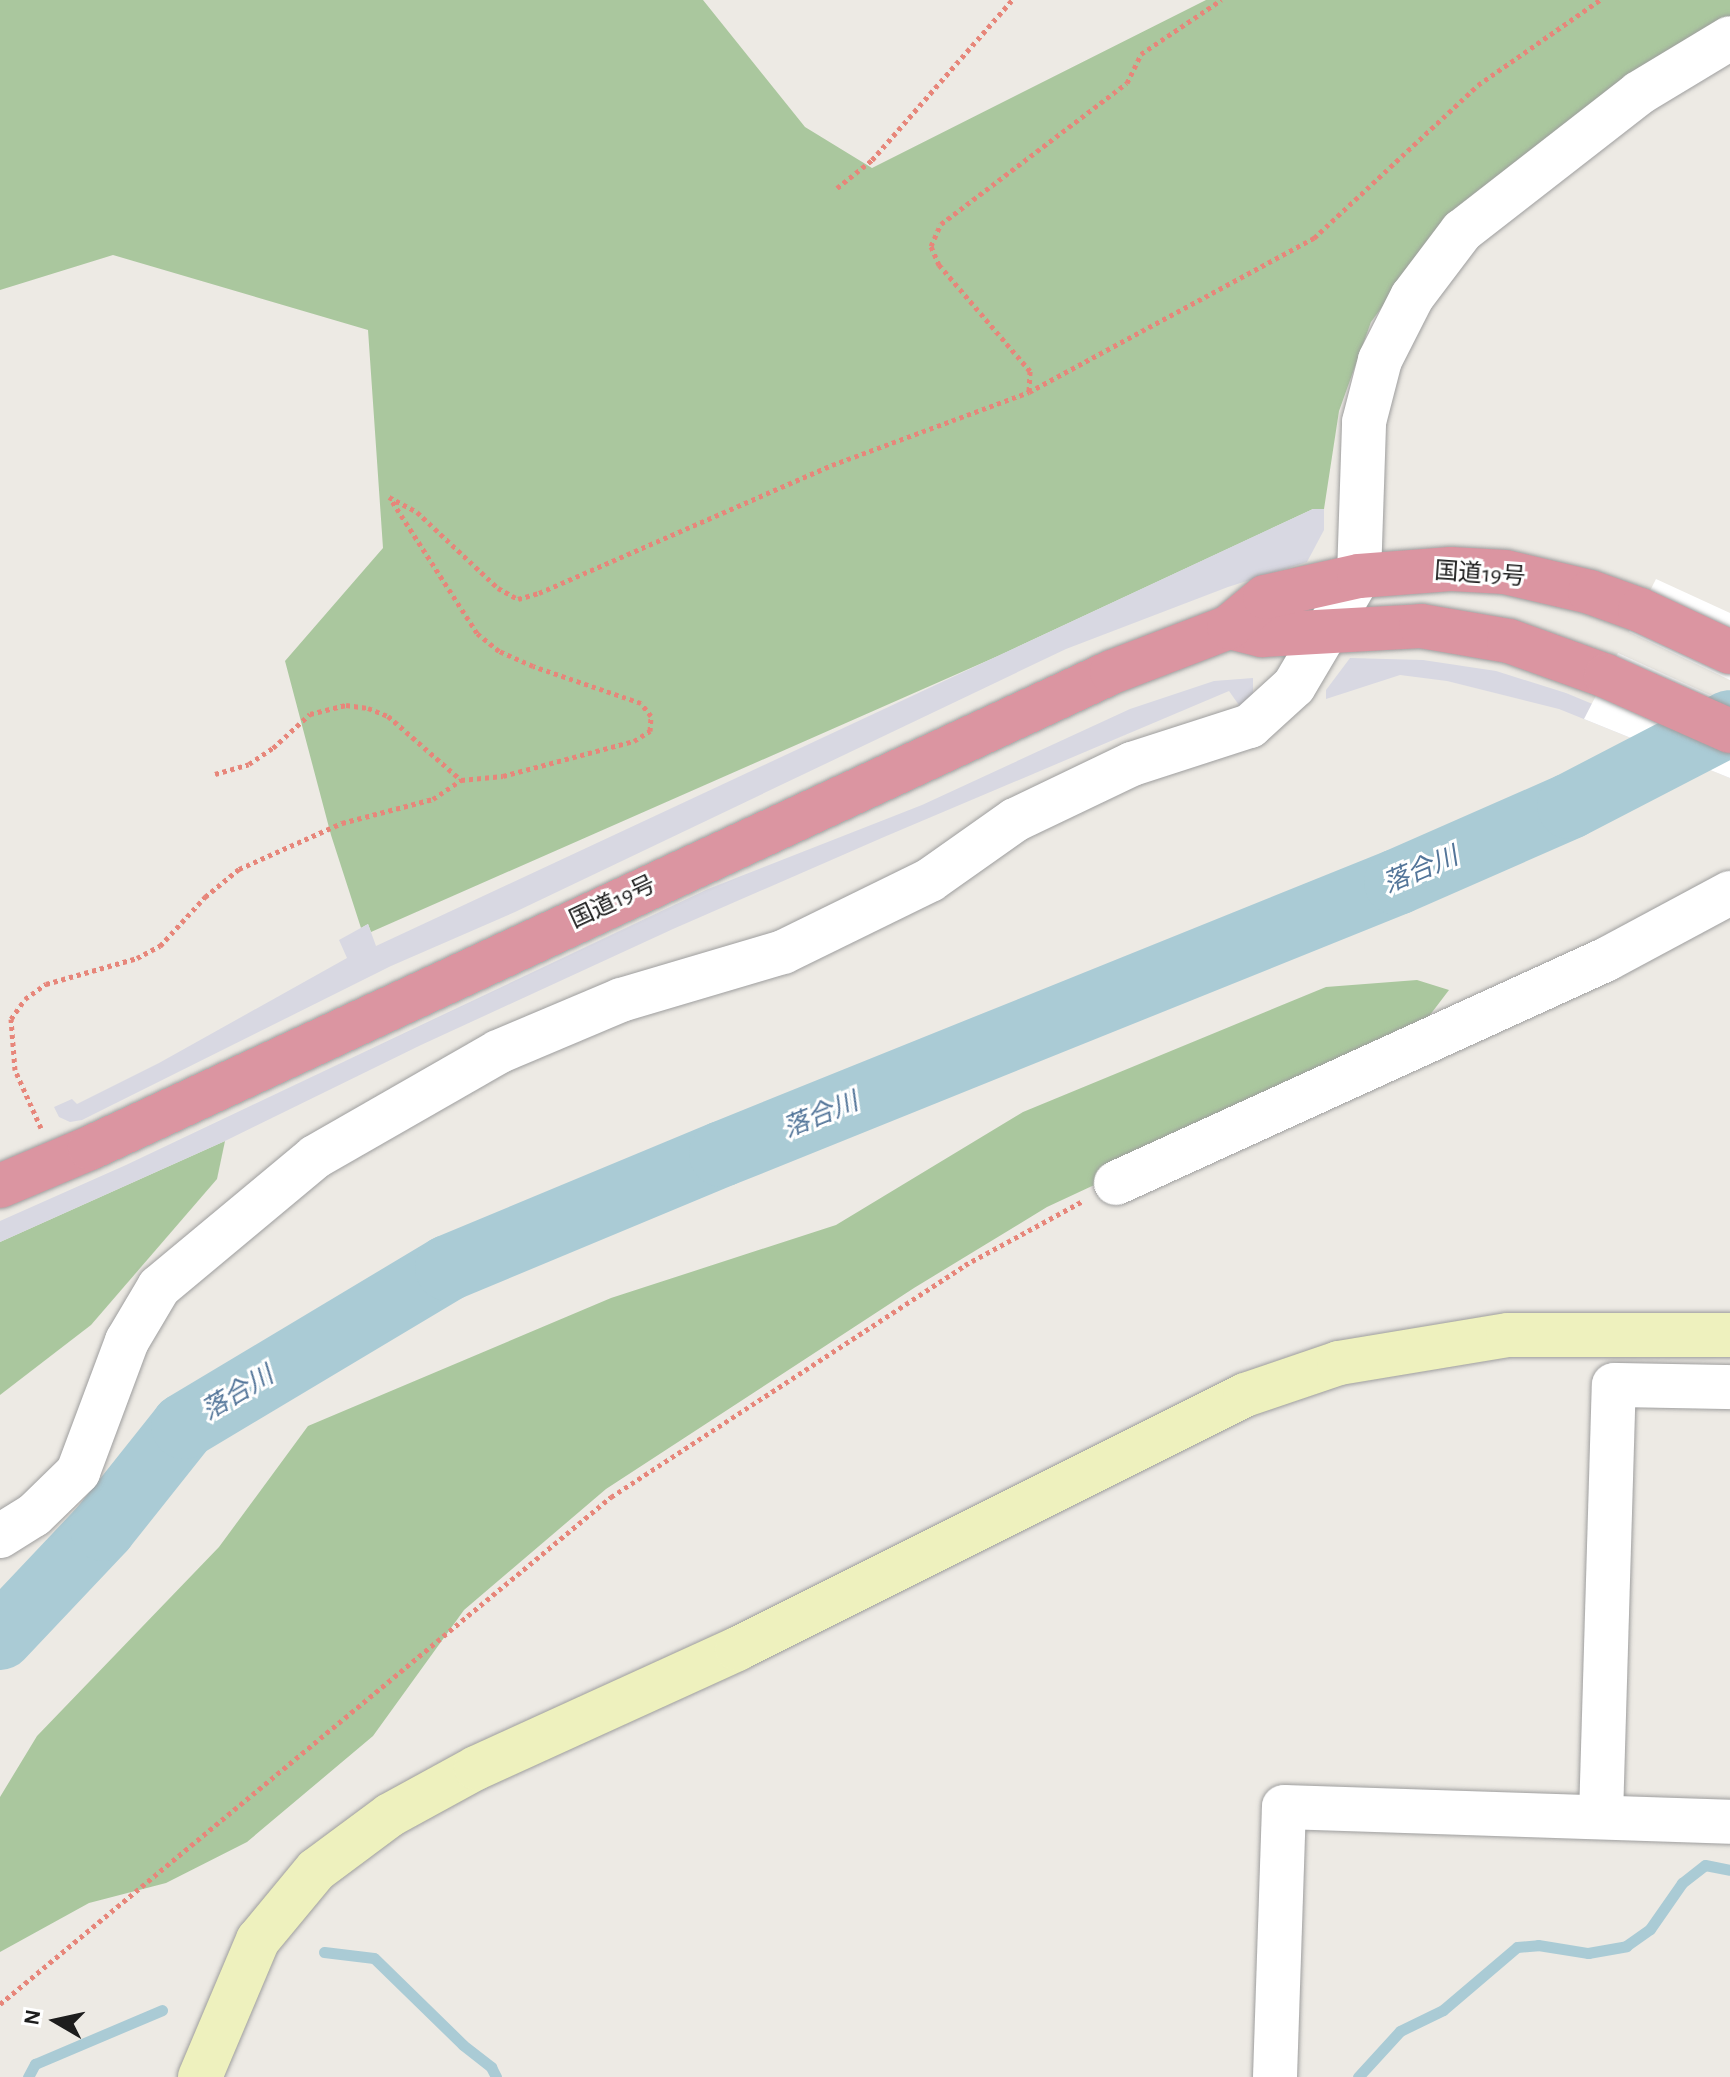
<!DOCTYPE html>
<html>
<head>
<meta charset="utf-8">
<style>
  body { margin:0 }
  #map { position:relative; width:1730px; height:2077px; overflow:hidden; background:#edeae4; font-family:"Alegreya Sans","Noto Sans JP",sans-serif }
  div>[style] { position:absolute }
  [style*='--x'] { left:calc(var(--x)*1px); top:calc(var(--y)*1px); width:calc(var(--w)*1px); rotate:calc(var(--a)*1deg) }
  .forest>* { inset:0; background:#aac79e }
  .plaza>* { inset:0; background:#d8d8e2 }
  .pier>* { inset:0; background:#fff }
  .stream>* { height:11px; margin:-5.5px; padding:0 5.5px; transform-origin:5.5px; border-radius:5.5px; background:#aacbd5 }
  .river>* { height:66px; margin:-33px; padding:0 33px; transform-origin:33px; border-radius:33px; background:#aacbd5 }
  .path>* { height:5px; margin-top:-2.5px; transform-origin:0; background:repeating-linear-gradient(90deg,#e7867a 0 4px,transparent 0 8px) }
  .roads { filter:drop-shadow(0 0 2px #9e9e9e) drop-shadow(0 0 2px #9e9e9e) }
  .street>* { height:44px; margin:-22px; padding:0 22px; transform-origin:22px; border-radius:22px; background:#fff }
  .secondary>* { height:44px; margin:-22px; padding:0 22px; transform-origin:22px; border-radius:22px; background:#eef1be }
  .highway>* { height:44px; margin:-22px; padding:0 22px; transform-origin:22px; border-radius:22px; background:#db95a1 }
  span { translate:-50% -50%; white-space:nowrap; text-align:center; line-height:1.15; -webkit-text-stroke:6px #fff; paint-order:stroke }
  .street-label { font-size:24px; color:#1d1d1d }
  .water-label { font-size:26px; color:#537599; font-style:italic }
  .north { position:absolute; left:16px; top:1981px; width:80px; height:80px; -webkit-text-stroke:6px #fff; paint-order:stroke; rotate:279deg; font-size:22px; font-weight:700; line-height:32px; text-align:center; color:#1d1d1d }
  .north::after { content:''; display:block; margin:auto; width:28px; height:36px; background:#1d1d1d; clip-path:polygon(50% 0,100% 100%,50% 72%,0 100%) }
</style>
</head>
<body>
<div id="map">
  <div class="forest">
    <i style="clip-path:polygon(0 0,703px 0,805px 127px,872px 168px,1206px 0,1730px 0,1730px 16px,1421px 254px,1371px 322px,1339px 411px,1324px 509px,1313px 509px,998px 656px,371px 932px,368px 924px,361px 928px,331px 835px,285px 661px,383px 548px,368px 330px,113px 255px,0 290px)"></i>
    <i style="clip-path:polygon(1417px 980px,1449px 990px,1414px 1036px,1047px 1207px,914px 1288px,606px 1489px,464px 1610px,373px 1736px,247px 1842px,166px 1883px,89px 1903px,0 1952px,0 1797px,37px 1736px,219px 1547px,308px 1426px,611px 1298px,836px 1225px,1023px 1112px,1326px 987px)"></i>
    <i style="clip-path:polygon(225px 1141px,217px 1179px,91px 1325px,0 1395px,0 1242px)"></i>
  </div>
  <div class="plaza">
    <i style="clip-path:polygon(1313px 509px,1324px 509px,1324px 530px,1307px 562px,1228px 587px,1066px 649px,515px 912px,391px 966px,82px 1120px,70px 1122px,59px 1117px,54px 1107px,72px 1099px,77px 1104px,159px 1063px,347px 958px,339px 940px,368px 924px,376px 946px)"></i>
    <i style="clip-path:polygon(1350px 658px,1423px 660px,1496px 671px,1566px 693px,1730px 761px,1730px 778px,1559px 709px,1447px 681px,1400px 675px,1326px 699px,1326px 690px)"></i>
    <i style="clip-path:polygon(1253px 678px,1253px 699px,1241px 708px,1229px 691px,884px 837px,673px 929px,421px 1045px,225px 1141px,0 1242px,0 1221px,126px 1165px,708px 889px,922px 805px,1130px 709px,1214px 681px)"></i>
  </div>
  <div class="pier">
    <i style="clip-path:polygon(1656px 579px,1730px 613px,1730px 680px,1629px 632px)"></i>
    <i style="clip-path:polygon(1618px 653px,1730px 704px,1730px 778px,1584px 719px)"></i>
  </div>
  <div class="stream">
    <i style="--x:324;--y:1952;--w:50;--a:6.8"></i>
    <i style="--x:374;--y:1958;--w:124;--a:44.3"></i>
    <i style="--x:463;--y:2045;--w:36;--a:38"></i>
    <i style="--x:491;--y:2067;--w:11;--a:63"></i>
    <i style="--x:28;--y:2077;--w:15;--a:-62"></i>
    <i style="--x:35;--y:2064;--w:138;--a:-23"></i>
    <i style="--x:1358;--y:2077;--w:62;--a:-47.6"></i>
    <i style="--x:1400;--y:2031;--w:48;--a:-26"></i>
    <i style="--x:1443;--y:2010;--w:97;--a:-40.4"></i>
    <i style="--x:1517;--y:1947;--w:21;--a:-5"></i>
    <i style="--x:1538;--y:1945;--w:51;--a:9.1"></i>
    <i style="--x:1588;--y:1953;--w:39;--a:-10"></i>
    <i style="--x:1626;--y:1946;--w:29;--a:-35"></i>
    <i style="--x:1650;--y:1929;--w:56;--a:-55.2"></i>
    <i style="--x:1682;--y:1883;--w:29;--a:-38"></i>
    <i style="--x:1705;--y:1865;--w:25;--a:11"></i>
  </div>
  <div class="river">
    <i style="--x:0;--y:1637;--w:150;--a:-46.6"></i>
    <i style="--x:103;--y:1528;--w:130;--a:-51.5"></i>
    <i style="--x:184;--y:1426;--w:308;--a:-30.9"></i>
    <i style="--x:448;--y:1268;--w:297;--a:-22.6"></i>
    <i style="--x:722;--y:1154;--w:728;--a:-21.95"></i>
    <i style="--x:1397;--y:882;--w:189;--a:-23.7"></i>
    <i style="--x:1570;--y:806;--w:180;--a:-27.4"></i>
  </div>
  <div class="path">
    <i style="--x:837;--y:188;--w:45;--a:-38.7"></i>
    <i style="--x:872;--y:160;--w:213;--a:-48.8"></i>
    <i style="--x:1029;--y:391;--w:20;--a:-87"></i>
    <i style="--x:1030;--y:371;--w:140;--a:-130.6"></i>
    <i style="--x:939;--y:265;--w:21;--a:-113"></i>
    <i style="--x:931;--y:246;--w:24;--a:-66"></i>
    <i style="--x:941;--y:224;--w:233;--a:-37.2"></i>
    <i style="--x:1127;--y:83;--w:32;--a:-64"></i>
    <i style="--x:1141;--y:54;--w:97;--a:-34"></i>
    <i style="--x:389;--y:497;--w:32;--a:28"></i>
    <i style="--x:417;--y:512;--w:111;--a:43.2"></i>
    <i style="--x:498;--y:588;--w:23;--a:29"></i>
    <i style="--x:518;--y:599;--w:22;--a:-16"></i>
    <i style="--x:539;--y:593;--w:320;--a:-23.6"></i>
    <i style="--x:832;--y:465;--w:210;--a:-20.3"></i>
    <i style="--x:1029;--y:392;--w:324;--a:-28.4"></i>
    <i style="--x:1314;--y:238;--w:224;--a:-43"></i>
    <i style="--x:1478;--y:85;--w:149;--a:-34.9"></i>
    <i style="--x:215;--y:774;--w:35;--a:-16"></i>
    <i style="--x:249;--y:764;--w:29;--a:-34"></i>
    <i style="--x:273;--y:748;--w:50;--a:-42.6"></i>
    <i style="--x:310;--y:714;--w:37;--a:-14"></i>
    <i style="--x:346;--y:705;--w:22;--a:8"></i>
    <i style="--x:368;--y:708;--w:22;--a:22"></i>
    <i style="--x:388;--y:716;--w:97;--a:41.2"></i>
    <i style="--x:41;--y:1128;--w:64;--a:-114.1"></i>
    <i style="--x:15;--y:1070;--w:51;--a:-94.5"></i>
    <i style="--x:11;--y:1019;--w:24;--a:-55"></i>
    <i style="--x:25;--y:999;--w:26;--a:-36"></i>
    <i style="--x:46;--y:984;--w:95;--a:-15.9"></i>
    <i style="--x:137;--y:958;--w:26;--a:-28"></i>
    <i style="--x:160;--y:946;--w:67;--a:-47.4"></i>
    <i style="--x:205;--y:897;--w:44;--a:-39.5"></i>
    <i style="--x:239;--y:869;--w:113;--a:-24.1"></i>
    <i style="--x:342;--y:823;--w:94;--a:-14.8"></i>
    <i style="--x:433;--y:799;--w:34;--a:-34"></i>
    <i style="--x:461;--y:780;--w:42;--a:-5.4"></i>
    <i style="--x:503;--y:776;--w:136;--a:-15"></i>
    <i style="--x:634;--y:741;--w:19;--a:-32"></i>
    <i style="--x:650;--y:731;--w:15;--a:-86"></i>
    <i style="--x:651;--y:716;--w:16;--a:-128"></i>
    <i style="--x:641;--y:703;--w:114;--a:-161.1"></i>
    <i style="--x:533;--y:666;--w:37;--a:-156"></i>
    <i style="--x:499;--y:651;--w:28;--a:-141"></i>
    <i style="--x:477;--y:633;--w:161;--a:-122.8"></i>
    <i style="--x:0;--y:2004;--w:794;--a:-39.69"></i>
    <i style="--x:611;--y:1497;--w:423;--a:-33.2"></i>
    <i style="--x:965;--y:1265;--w:134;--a:-28.5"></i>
  </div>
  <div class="roads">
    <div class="street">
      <i style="--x:1116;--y:1183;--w:540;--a:-24.52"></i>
      <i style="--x:1607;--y:959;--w:140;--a:-28.2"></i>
      <i style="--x:0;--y:1536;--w:40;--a:-32"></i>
      <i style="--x:34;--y:1515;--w:62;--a:-44.3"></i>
      <i style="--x:78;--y:1472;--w:140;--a:-69.5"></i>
      <i style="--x:127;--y:1341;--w:63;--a:-59.3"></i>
      <i style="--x:159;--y:1287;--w:203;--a:-39.8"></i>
      <i style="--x:315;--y:1157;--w:211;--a:-29.8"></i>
      <i style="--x:498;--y:1052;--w:134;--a:-22.9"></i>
      <i style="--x:621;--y:1000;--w:169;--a:-16.5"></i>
      <i style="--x:783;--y:952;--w:164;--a:-26.1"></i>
      <i style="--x:930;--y:880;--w:104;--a:-35.2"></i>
      <i style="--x:1015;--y:820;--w:130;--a:-25.6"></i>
      <i style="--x:1132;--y:764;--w:124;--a:-17.9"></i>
      <i style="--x:1250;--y:726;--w:59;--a:-42.3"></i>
      <i style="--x:1294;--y:686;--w:128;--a:-59.4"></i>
      <i style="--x:1359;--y:576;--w:154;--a:-88.1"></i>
      <i style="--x:1364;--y:422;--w:64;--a:-75.5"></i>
      <i style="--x:1380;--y:360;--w:71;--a:-63.1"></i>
      <i style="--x:1412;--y:297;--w:83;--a:-52.9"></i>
      <i style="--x:1462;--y:231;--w:224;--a:-37.9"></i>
      <i style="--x:1639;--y:93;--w:106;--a:-31.1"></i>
      <i style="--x:1601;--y:1816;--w:431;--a:-88.3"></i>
      <i style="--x:1614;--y:1385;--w:116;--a:1"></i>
      <i style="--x:1275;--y:2077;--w:270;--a:-88.1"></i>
      <i style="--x:1284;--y:1807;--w:446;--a:1.9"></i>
    </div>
    <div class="secondary">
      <i style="--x:200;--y:2077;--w:149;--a:-67.1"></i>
      <i style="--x:258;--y:1940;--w:91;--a:-50.4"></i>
      <i style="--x:316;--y:1870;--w:92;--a:-36.6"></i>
      <i style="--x:390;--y:1815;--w:98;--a:-28.7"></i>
      <i style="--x:476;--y:1768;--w:287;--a:-24.5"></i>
      <i style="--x:737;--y:1649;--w:568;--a:-26.57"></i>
      <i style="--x:1245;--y:1395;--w:99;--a:-18.8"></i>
      <i style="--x:1339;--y:1363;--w:171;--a:-9.4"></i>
      <i style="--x:1508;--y:1335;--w:222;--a:0"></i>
    </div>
    <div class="highway">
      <i style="--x:1229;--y:627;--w:34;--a:14"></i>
      <i style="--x:1262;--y:635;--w:159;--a:-3.2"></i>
      <i style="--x:1421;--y:626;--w:89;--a:9.7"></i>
      <i style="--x:1509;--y:641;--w:103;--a:19.8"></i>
      <i style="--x:1606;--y:676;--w:136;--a:23.9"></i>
      <i style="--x:0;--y:1186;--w:98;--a:-22.9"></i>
      <i style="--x:90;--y:1148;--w:1127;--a:-24.97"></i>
      <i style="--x:1112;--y:672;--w:125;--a:-21"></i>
      <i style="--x:1229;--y:627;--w:47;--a:-39.8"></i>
      <i style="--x:1265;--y:597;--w:96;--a:-12.6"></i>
      <i style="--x:1359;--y:576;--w:92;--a:-4.4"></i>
      <i style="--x:1451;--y:569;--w:54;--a:3.2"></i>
      <i style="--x:1505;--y:572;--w:87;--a:13.2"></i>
      <i style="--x:1590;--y:592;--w:53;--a:19.8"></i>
      <i style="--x:1640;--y:610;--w:99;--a:25"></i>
    </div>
  </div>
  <div class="street-label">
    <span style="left:1480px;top:575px;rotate:4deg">国道19号</span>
    <span style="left:613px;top:903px;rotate:-25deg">国道19号</span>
  </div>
  <div class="water-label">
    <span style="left:1421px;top:871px;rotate:-23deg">落合川</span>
    <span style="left:821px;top:1116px;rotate:-22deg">落合川</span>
    <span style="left:238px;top:1394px;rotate:-31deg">落合川</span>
  </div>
  <div class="north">N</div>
</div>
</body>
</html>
